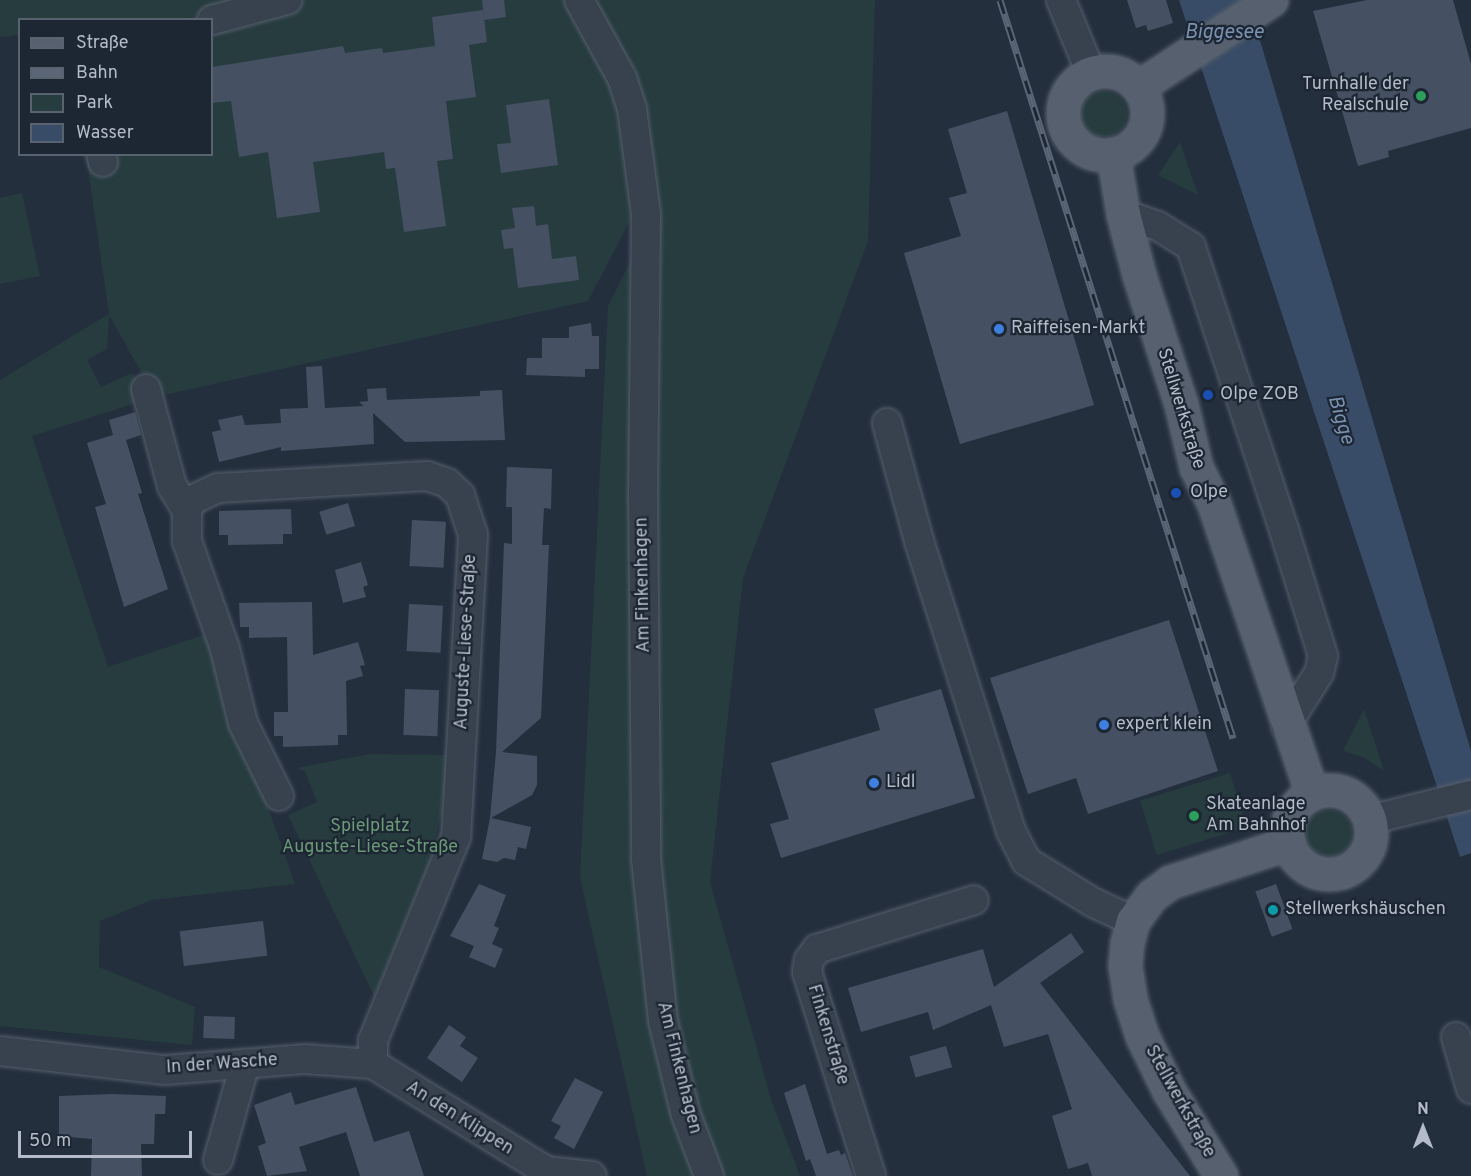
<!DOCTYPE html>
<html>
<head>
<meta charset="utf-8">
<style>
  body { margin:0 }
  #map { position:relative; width:1471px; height:1176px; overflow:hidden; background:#242f3e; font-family:Overpass,sans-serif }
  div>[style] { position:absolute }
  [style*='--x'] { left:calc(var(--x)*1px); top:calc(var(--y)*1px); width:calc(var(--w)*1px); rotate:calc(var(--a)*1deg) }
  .green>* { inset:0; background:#263c3f; transform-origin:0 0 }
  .round { border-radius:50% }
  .water>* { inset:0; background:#394c67 }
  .building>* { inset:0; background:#455162; transform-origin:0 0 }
  .roads { filter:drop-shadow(0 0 2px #565f6c) drop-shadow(0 0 2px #565f6c) }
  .minor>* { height:28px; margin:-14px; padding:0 14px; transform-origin:14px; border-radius:14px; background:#38414e }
  .major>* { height:33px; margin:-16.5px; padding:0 16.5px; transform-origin:16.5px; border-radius:16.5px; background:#56606e }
  .major>.ring { margin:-16.5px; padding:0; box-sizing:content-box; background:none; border:33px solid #56606e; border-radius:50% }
  .rail>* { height:7px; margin-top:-3.5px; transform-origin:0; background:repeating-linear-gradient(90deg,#1d2633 0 14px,#5a6575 0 28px); box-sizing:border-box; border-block:2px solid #5a6575 }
  .dots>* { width:16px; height:16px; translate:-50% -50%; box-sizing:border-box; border:3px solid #1d2633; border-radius:50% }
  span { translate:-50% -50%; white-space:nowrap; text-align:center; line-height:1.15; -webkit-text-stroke:4.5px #1d2633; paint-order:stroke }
  .poi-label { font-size:18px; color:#b4bcc9 }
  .right { translate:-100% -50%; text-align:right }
  .left { translate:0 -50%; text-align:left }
  .street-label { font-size:18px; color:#b4bcc9 }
  .park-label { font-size:18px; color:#6b9a76 }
  .water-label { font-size:20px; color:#7c92b1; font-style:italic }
  .legend { position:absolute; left:18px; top:18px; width:195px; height:138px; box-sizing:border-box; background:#1d2633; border:2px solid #59626f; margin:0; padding:8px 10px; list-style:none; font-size:18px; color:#b4bcc9 }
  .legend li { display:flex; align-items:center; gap:12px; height:30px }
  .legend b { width:30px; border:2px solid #59626f }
  .north { position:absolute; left:1393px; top:1098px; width:60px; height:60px; -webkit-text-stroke:4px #1d2633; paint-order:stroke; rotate:0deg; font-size:16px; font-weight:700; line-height:24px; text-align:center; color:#b4bcc9 }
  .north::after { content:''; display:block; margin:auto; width:21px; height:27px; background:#b4bcc9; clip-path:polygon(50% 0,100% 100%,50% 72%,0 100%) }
  .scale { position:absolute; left:18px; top:1131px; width:174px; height:27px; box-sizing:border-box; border:3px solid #b4bcc9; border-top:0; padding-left:8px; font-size:18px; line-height:21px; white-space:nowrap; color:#b4bcc9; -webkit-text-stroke:4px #1d2633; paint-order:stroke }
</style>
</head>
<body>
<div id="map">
  <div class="green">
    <i style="clip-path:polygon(0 0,567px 0,622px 106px,634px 213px,588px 301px,155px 397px,109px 315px,107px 349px,87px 360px,101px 387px,132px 373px,146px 389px,146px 400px,32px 436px,108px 667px,207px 634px,295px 884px,152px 900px,100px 921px,99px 967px,195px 1007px,192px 1045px,0 1026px,0 380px,109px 314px,86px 155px,212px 154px,212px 20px,20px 20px,19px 35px,0 37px)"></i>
    <i style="clip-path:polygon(590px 0,875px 0,868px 241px,743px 578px,710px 882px,771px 1099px,800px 1176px,647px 1176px,580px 878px,608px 306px,655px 213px)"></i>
    <i class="round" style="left:1081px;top:91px;width:46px;height:46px"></i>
    <i style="clip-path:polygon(1180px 142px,1198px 195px,1158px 175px)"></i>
    <i style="clip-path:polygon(22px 193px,40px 276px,0 284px,0 198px)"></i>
    <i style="clip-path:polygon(1364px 709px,1384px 771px,1365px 758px,1343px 751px)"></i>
    <i style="clip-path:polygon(370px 754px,448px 755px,443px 806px,430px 862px,374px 996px,288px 815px,317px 802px,305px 771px,296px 768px)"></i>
    <i style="left:1230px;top:773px;width:57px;height:94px;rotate:73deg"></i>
    <i class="round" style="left:1306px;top:810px;width:46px;height:46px"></i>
  </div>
  <div class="water">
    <i style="clip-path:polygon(1179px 0,1248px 0,1471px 751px,1471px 853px,1460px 857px)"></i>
  </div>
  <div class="building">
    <i style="clip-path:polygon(482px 0,504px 0,506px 17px,484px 20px)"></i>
    <i style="clip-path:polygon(1127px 0,1166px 0,1173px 23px,1148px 31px,1146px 25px,1136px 28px)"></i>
    <i style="clip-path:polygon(1367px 0,1453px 0,1471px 64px,1471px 128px,1388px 151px,1389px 157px,1358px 166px,1313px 11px)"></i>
    <i style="clip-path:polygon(483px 10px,487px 42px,469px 45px,476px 97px,446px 101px,453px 159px,437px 161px,446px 226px,404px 232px,395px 168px,386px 169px,384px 152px,313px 162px,320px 212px,277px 218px,268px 152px,239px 157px,231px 101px,212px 103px,212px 67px,343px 46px,345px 53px,382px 48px,383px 53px,435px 46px,432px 17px)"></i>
    <i style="clip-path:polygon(549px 99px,558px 165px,501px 173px,497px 144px,511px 143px,506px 105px)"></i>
    <i style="clip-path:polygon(1007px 111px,1094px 405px,960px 444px,904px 253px,961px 236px,949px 198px,967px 193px,948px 129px)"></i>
    <i style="clip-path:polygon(534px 206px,536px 226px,548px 224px,552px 259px,576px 256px,579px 280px,518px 288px,513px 248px,504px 249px,501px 230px,515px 228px,512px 208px)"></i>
    <i style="clip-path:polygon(591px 323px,592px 336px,599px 336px,599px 369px,585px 369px,585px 377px,526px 375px,527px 358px,542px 358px,542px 338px,569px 338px,569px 327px)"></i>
    <i style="clip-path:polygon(322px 366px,325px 408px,364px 406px,359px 402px,368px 401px,367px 389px,386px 388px,387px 400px,480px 396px,480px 391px,502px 390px,505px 440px,405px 442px,373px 413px,374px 444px,281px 451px,281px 447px,219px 462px,212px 432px,221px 430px,218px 420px,242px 415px,245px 425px,281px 423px,280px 409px,308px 408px,306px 367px)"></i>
    <i style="clip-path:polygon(135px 412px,141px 435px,126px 440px,142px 493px,138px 494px,168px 589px,124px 607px,95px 507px,106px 504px,87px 443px,113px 435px,109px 420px)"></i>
    <i style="clip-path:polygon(507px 467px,552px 469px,551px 509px,544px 508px,542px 545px,549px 545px,541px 718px,502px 752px,537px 756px,537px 785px,532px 795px,491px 818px,531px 827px,526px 849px,518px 847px,515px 860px,504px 858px,497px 862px,482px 859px,490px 818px,496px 752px,504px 543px,512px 544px,512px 507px,506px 507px)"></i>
    <i style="left:348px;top:503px;width:24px;height:30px;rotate:73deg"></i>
    <i style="clip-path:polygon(291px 509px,292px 534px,283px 534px,283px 544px,228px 545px,228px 535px,219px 535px,219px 511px)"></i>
    <i style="left:412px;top:520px;width:34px;height:46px;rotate:3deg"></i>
    <i style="clip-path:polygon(361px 562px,368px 585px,363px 587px,366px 597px,343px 603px,335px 570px)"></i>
    <i style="clip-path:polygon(312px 602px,313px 655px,358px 642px,365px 665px,360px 666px,363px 676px,346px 681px,347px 735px,338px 735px,338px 745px,283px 747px,283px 736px,274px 736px,274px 712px,288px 712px,287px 637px,249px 638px,249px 627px,240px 627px,239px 603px)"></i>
    <i style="left:409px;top:604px;width:34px;height:47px;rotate:3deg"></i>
    <i style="clip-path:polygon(1169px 620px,1218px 771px,1088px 814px,1076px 778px,1028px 794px,990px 678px)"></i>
    <i style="left:405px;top:689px;width:34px;height:46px;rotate:2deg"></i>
    <i style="clip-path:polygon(941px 689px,975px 798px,781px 858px,770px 824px,789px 819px,771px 763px,880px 730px,874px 709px)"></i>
    <i style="clip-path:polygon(479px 884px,506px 895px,494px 926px,499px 928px,492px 944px,503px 949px,495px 968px,469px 957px,474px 946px,450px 936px)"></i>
    <i style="left:1276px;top:884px;width:48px;height:22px;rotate:70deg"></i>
    <i style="left:263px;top:921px;width:35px;height:84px;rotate:83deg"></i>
    <i style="clip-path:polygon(1071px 933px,1084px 952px,1040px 983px,1190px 1176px,1092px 1176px,1088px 1163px,1068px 1169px,1052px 1116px,1072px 1109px,1048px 1034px,1004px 1047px,991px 1005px,933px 1030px,928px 1012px,861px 1032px,848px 988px,983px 949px,994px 987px)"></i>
    <i style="left:204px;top:1016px;width:31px;height:22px;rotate:2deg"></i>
    <i style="clip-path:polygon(449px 1025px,466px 1037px,460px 1046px,478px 1058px,462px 1082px,427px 1058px)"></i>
    <i style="left:946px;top:1046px;width:22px;height:38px;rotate:74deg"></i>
    <i style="clip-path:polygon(575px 1078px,603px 1092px,574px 1149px,554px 1138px,561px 1126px,551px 1121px)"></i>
    <i style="clip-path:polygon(805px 1084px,827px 1154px,839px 1150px,841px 1155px,845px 1153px,853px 1176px,816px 1176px,810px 1159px,806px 1161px,784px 1093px)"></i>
    <i style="clip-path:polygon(356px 1087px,374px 1142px,409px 1131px,424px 1176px,360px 1176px,346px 1132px,299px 1147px,307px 1171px,267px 1176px,258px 1146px,266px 1143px,254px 1105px,291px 1092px,295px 1105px)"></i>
    <i style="clip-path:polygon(113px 1094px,166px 1096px,165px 1114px,155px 1114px,154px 1144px,141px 1144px,142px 1176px,91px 1176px,92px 1139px,59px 1136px,59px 1096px)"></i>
  </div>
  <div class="roads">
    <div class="minor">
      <i style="--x:579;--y:0;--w:89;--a:61.1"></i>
      <i style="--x:622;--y:78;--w:33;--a:72"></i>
      <i style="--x:632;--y:109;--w:106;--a:82.4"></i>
      <i style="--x:646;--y:214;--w:275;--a:90.6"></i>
      <i style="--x:643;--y:489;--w:370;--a:89.5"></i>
      <i style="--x:646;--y:859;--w:163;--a:84"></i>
      <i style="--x:663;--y:1021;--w:97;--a:76.3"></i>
      <i style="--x:686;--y:1115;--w:65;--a:69.3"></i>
      <i style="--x:1061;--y:0;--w:79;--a:67.7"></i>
      <i style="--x:212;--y:20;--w:78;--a:-14.9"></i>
      <i style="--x:101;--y:154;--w:8;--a:76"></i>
      <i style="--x:1123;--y:214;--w:37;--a:19"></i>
      <i style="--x:1158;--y:226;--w:39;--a:32"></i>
      <i style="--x:1191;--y:247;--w:298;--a:71.8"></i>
      <i style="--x:1284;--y:530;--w:132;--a:72.8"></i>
      <i style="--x:1323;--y:656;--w:17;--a:103"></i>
      <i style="--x:1319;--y:673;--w:62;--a:122.4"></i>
      <i style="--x:146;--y:389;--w:100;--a:75"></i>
      <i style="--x:172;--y:486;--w:29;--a:59"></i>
      <i style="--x:887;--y:423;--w:122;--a:74.8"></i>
      <i style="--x:919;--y:541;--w:304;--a:72.4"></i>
      <i style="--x:1011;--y:831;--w:34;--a:63"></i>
      <i style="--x:1026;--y:861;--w:80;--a:31.7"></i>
      <i style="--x:1094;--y:903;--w:43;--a:24.8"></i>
      <i style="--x:279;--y:796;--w:81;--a:-116.3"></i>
      <i style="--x:243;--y:723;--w:76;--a:-103.7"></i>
      <i style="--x:225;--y:649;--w:114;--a:-109.4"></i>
      <i style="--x:187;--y:541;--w:30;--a:-90"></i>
      <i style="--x:187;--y:511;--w:12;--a:-66"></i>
      <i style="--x:192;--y:500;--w:29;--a:-25"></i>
      <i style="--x:218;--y:488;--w:209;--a:-3.3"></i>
      <i style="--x:427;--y:476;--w:21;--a:19"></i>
      <i style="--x:447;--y:483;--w:18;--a:43"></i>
      <i style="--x:460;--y:495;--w:42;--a:72"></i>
      <i style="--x:473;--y:535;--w:302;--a:93.2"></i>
      <i style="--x:456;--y:837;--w:219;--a:112.2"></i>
      <i style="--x:373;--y:1040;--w:24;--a:90"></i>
      <i style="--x:1369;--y:820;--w:105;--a:-13.8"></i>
      <i style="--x:1456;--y:1037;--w:54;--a:73.9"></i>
      <i style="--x:0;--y:1051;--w:166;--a:6.6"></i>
      <i style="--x:165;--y:1070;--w:139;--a:-4.5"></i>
      <i style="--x:304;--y:1059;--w:69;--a:4.1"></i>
      <i style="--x:373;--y:1064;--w:203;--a:31.7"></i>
      <i style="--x:546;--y:1171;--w:46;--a:6.2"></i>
      <i style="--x:218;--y:1160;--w:100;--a:-74.3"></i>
      <i style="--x:871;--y:1176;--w:214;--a:-107.4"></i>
      <i style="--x:807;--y:972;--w:12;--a:-81"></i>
      <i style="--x:809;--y:960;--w:14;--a:-54"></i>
      <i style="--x:817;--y:949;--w:164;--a:-17.3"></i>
    </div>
    <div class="major">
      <i class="ring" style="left:1063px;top:71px;width:51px;height:51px"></i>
      <i style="--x:1138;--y:87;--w:159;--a:-33.2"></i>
      <i style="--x:1113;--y:154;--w:61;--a:80.5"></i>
      <i style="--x:1123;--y:214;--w:63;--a:75.3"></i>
      <i style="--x:1139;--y:275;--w:136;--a:72"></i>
      <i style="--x:1181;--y:404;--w:65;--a:76.6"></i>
      <i style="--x:1196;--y:467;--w:41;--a:64.1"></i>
      <i style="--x:1214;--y:504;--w:306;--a:71.3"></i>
      <i class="ring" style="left:1287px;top:790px;width:51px;height:51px"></i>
      <i style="--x:1221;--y:1176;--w:100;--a:-121.5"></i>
      <i style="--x:1169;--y:1091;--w:61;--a:-116.1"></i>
      <i style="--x:1142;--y:1036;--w:40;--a:-108"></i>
      <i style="--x:1130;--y:998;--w:33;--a:-99"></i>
      <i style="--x:1125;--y:965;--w:22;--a:-85"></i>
      <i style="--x:1127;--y:943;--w:23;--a:-75"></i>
      <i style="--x:1133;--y:921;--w:31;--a:-54"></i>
      <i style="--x:1151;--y:896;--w:24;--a:-36"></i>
      <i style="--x:1170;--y:882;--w:125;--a:-18.1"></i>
    </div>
  </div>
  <div class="rail">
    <i style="--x:1000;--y:0;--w:774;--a:72.48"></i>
  </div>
  <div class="dots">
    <i style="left:1421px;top:96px;background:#2e9e5b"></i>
    <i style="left:999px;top:329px;background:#3f7fe0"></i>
    <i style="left:1208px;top:395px;background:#1a4fb4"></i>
    <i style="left:1176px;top:493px;background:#1a4fb4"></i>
    <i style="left:1104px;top:725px;background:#3f7fe0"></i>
    <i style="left:874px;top:783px;background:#3f7fe0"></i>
    <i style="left:1194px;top:816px;background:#2e9e5b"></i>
    <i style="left:1273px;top:910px;background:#0f9aa8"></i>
  </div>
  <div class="poi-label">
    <span class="right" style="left:1409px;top:96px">Turnhalle der<br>Realschule</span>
    <span class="left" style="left:1011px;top:329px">Raiffeisen-Markt</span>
    <span class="left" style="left:1220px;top:395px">Olpe ZOB</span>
    <span class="left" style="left:1190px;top:493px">Olpe</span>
    <span class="left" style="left:1116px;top:725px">expert klein</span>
    <span class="left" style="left:886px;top:783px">Lidl</span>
    <span class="left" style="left:1206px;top:816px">Skateanlage<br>Am Bahnhof</span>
    <span class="left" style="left:1285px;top:910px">Stellwerkshäuschen</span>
  </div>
  <div class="street-label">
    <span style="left:1180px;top:409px;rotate:73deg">Stellwerkstraße</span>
    <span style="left:644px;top:585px;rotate:-91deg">Am Finkenhagen</span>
    <span style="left:467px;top:642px;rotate:-87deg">Auguste-Liese-Straße</span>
    <span style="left:827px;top:1035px;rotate:73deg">Finkenstraße</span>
    <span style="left:222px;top:1065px;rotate:-4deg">In der Wasche</span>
    <span style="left:678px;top:1068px;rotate:76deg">Am Finkenhagen</span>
    <span style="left:1179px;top:1102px;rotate:61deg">Stellwerkstraße</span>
    <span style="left:459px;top:1119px;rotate:32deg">An den Klippen</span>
  </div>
  <div class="park-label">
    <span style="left:370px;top:838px">Spielplatz<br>Auguste-Liese-Straße</span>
  </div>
  <div class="water-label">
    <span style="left:1224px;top:33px">Biggesee</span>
    <span style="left:1340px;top:420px;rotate:73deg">Bigge</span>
  </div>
  <ul class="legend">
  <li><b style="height:8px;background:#56606e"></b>Straße</li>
  <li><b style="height:8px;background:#5a6575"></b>Bahn</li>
  <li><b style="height:16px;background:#263c3f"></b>Park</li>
  <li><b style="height:16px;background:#394c67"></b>Wasser</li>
  </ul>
  <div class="north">N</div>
  <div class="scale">50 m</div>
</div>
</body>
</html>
